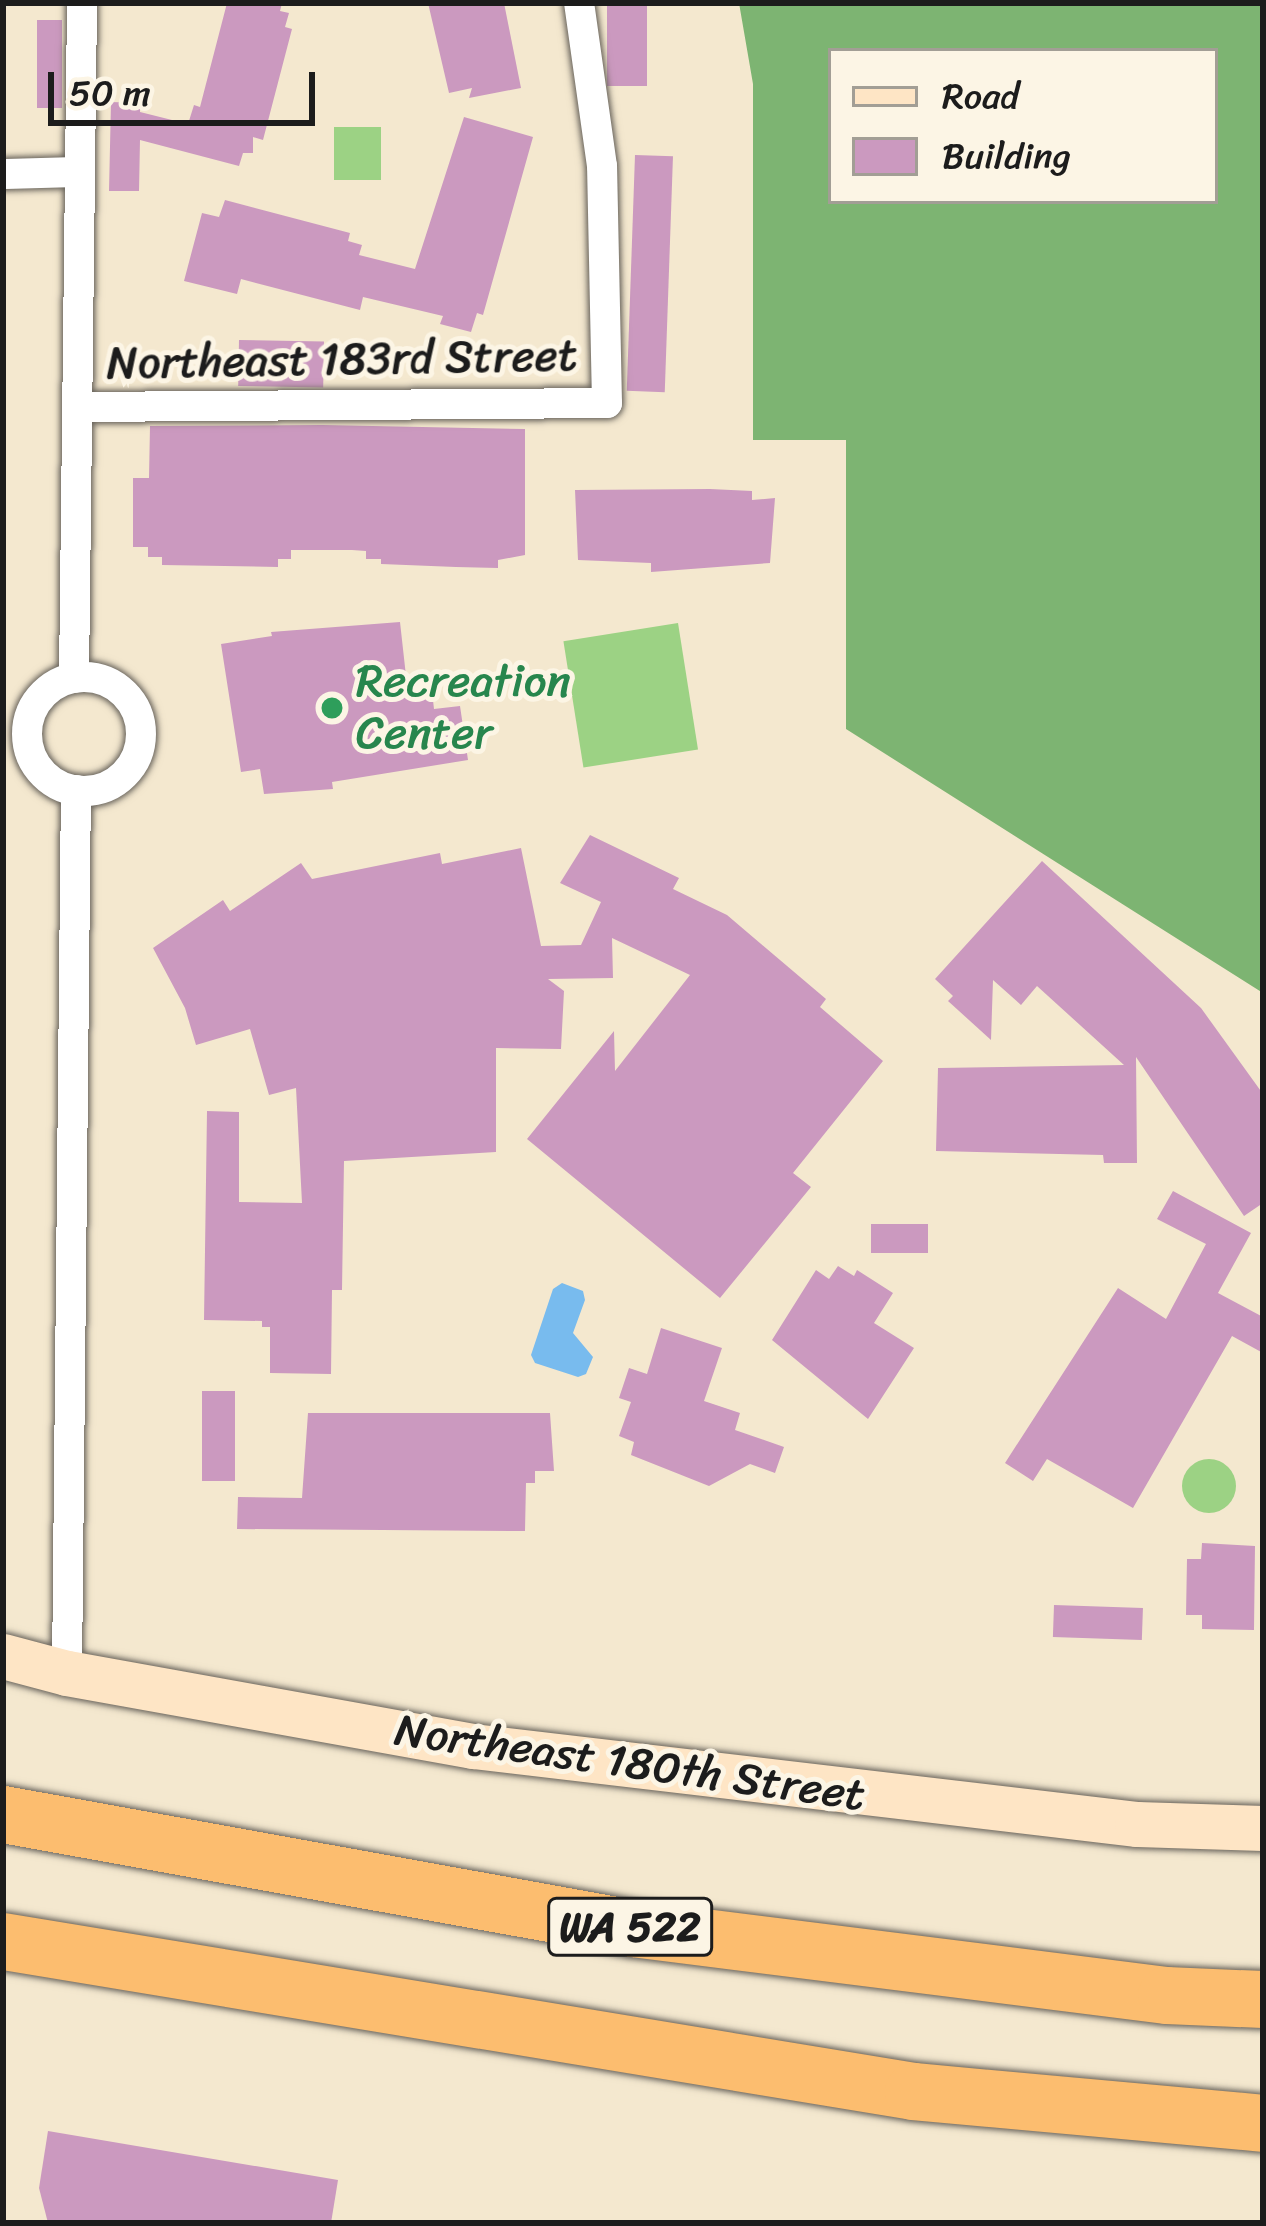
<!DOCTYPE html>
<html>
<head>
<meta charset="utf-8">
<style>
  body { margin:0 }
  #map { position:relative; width:1266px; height:2226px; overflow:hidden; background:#f4e8cf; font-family:Sriracha,sans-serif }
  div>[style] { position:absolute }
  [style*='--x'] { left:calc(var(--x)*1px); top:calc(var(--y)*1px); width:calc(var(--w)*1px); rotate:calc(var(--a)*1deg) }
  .green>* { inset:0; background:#9cd284; transform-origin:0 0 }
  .round { border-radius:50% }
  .forest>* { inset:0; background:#7db472 }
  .water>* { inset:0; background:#78bbee }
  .building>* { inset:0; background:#cb99bf; transform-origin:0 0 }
  .roads { filter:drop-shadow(0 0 3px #68635b) drop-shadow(0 0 3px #68635b) }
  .minor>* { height:30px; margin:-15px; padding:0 15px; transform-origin:15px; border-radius:15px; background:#fff }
  .minor>.ring { margin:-15px; padding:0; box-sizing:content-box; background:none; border:30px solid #fff; border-radius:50% }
  .secondary>* { height:45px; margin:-22.5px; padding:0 22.5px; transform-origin:22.5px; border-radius:22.5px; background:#fee5c5 }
  .motorway>* { height:57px; margin:-28.5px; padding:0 28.5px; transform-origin:28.5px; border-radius:28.5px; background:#fcbd6f }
  .dots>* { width:33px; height:33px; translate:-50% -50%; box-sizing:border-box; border:6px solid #fcf5e5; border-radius:50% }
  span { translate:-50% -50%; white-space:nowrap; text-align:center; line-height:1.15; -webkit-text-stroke:10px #fcf5e5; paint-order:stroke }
  .shield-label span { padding:3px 9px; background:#fcf5e5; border:3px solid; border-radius:9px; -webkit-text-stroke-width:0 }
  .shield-label { font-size:42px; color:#1c1c1c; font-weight:700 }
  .street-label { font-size:45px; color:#1c1c1c }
  .leisure-label { font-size:45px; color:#27864d }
  .left { translate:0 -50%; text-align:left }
  .frame { position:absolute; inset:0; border:6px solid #1c1c1c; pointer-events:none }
  .legend { position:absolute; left:828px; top:48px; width:390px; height:156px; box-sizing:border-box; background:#fcf5e5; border:3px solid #a29e95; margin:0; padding:15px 21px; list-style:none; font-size:36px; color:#1c1c1c }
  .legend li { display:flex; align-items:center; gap:24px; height:60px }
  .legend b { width:60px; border:3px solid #a29e95 }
  .scale { position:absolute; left:48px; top:72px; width:267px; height:54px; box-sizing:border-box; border:6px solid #1c1c1c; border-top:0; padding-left:15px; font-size:36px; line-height:42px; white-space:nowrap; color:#1c1c1c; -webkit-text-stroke:9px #fcf5e5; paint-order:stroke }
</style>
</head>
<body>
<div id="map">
  <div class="green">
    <i style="left:334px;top:127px;width:47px;height:53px"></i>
    <i style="left:678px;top:623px;width:128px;height:116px;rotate:81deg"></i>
    <i class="round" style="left:1182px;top:1459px;width:54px;height:54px"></i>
  </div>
  <div class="forest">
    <i style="clip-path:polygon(evenodd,739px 3px,1263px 3px,1263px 993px,846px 729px,846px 440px,753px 440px,753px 84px,739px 3px,831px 51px,1215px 51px,1215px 201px,831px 201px,831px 51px)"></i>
  </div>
  <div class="water">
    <i style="clip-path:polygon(562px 1283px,583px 1291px,585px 1300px,573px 1333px,593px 1357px,586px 1374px,578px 1377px,535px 1363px,531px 1355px,553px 1289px)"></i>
  </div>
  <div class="building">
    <i style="clip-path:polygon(227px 3px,282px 3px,280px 11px,289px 13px,285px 27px,292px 29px,263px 140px,253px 137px,253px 153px,243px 153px,239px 166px,140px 140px,139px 191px,109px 191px,111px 102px,140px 103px,140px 112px,188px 124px,194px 105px,200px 107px)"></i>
    <i style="clip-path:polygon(428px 3px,504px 3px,521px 88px,469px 98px,472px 88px,449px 93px)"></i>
    <i style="left:607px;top:3px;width:40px;height:83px"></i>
    <i style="left:37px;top:20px;width:25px;height:88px"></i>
    <i style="clip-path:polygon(464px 117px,533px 137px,483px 315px,477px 313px,471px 332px,440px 324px,443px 316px,363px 297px,360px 310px,241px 279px,237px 294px,184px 281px,202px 213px,219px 217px,225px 200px,350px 233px,348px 241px,362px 245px,359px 255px,415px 269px)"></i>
    <i style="left:635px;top:155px;width:38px;height:236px;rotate:2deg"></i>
    <i style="left:239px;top:340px;width:85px;height:46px;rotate:1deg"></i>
    <i style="clip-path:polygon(322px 425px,525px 429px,525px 555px,498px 560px,498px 568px,456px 567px,381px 564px,381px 559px,366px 559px,366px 551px,352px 550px,291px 550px,291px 559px,278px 559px,278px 567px,162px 565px,162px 557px,148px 557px,148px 547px,133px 547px,133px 478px,149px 478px,150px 426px)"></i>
    <i style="clip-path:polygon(710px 489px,752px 491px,752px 500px,775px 498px,770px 563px,651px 572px,651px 563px,578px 560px,575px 490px)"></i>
    <i style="clip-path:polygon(400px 622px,407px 685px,431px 683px,434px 709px,460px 706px,468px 760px,332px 782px,333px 789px,264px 794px,260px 769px,241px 772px,221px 644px,272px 636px,271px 632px)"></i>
    <i style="clip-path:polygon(590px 835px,679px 878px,673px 889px,727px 915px,826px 999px,820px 1007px,883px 1061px,793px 1173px,811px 1187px,720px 1298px,527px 1139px,614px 1031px,615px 1071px,690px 975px,612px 938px,613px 978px,548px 979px,564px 991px,561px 1049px,496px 1048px,496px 1152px,344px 1161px,342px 1290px,332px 1290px,331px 1374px,270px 1373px,270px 1327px,262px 1327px,262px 1321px,204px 1320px,207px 1111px,239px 1112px,239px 1202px,302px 1203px,296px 1088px,269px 1095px,250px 1029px,196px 1045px,185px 1008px,153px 948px,223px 900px,230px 911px,301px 863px,312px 879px,440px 853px,442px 864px,521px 848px,541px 946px,581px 945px,601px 902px,560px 883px)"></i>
    <i style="clip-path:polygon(1042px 861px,1201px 1008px,1263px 1094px,1263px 1203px,1244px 1216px,1136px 1057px,1137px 1163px,1104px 1163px,1103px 1155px,936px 1151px,938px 1068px,1124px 1065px,1037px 986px,1021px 1005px,993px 980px,991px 1040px,948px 1001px,953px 996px,935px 979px)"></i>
    <i style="clip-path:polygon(1173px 1191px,1251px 1233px,1218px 1293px,1263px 1317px,1263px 1353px,1232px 1336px,1133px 1508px,1047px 1459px,1033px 1481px,1005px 1463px,1118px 1288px,1166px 1319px,1206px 1244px,1157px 1219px)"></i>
    <i style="left:871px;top:1224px;width:57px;height:29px"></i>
    <i style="clip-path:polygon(838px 1266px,854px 1276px,857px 1270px,893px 1293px,874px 1323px,914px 1348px,868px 1419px,772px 1340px,816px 1270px,829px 1279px)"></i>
    <i style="clip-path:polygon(661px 1328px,722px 1348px,704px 1401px,740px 1413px,735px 1430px,784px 1447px,775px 1473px,750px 1464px,709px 1486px,631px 1455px,634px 1442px,619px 1436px,631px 1402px,619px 1398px,629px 1368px,647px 1374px)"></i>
    <i style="left:202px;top:1391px;width:33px;height:90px"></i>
    <i style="clip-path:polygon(308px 1413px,550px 1413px,554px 1471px,535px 1471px,535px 1483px,526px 1483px,525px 1531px,237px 1529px,238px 1497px,302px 1498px)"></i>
    <i style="clip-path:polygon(1202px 1543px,1255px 1546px,1254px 1630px,1202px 1629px,1202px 1615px,1186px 1615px,1187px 1559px,1201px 1559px)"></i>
    <i style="left:1054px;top:1605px;width:89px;height:32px;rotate:2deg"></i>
    <i style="clip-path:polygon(48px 2131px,338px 2180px,331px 2223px,48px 2223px,39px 2188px)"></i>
  </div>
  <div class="roads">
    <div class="minor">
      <i style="--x:3;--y:174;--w:76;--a:-1.5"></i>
      <i style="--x:79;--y:407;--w:528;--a:-0.43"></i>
      <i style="--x:607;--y:403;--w:237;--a:-91.2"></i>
      <i style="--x:602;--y:166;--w:165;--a:-98"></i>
      <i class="ring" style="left:27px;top:677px;width:84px;height:84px"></i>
      <i style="--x:74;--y:678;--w:675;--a:-89.32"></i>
      <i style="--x:67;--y:1673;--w:883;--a:-89.42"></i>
    </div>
    <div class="secondary">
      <i style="--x:3;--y:1656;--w:66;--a:14.9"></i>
      <i style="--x:67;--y:1673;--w:413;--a:10.2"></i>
      <i style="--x:473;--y:1746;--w:669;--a:6.7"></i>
      <i style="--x:1137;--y:1824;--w:126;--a:1.8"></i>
    </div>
    <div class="motorway">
      <i style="--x:3;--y:1814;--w:639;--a:10.27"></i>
      <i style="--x:632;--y:1928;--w:538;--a:7.15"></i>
      <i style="--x:1166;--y:1995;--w:97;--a:2.4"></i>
      <i style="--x:3;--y:1941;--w:922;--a:9.36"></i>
      <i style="--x:913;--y:2091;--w:351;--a:5.2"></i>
    </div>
  </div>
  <div class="dots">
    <i style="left:332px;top:708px;background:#2e9e5b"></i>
  </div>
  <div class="shield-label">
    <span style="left:630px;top:1927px">WA 522</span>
  </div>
  <div class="street-label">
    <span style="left:342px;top:360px;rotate:-1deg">Northeast 183rd Street</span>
    <span style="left:630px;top:1763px;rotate:8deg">Northeast 180th Street</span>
  </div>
  <div class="leisure-label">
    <span class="left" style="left:356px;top:708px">Recreation<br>Center</span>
  </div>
  <div class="frame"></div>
  <ul class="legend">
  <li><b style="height:15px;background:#fee5c5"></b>Road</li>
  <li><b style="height:33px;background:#cb99bf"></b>Building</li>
  </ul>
  <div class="scale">50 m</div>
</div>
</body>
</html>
